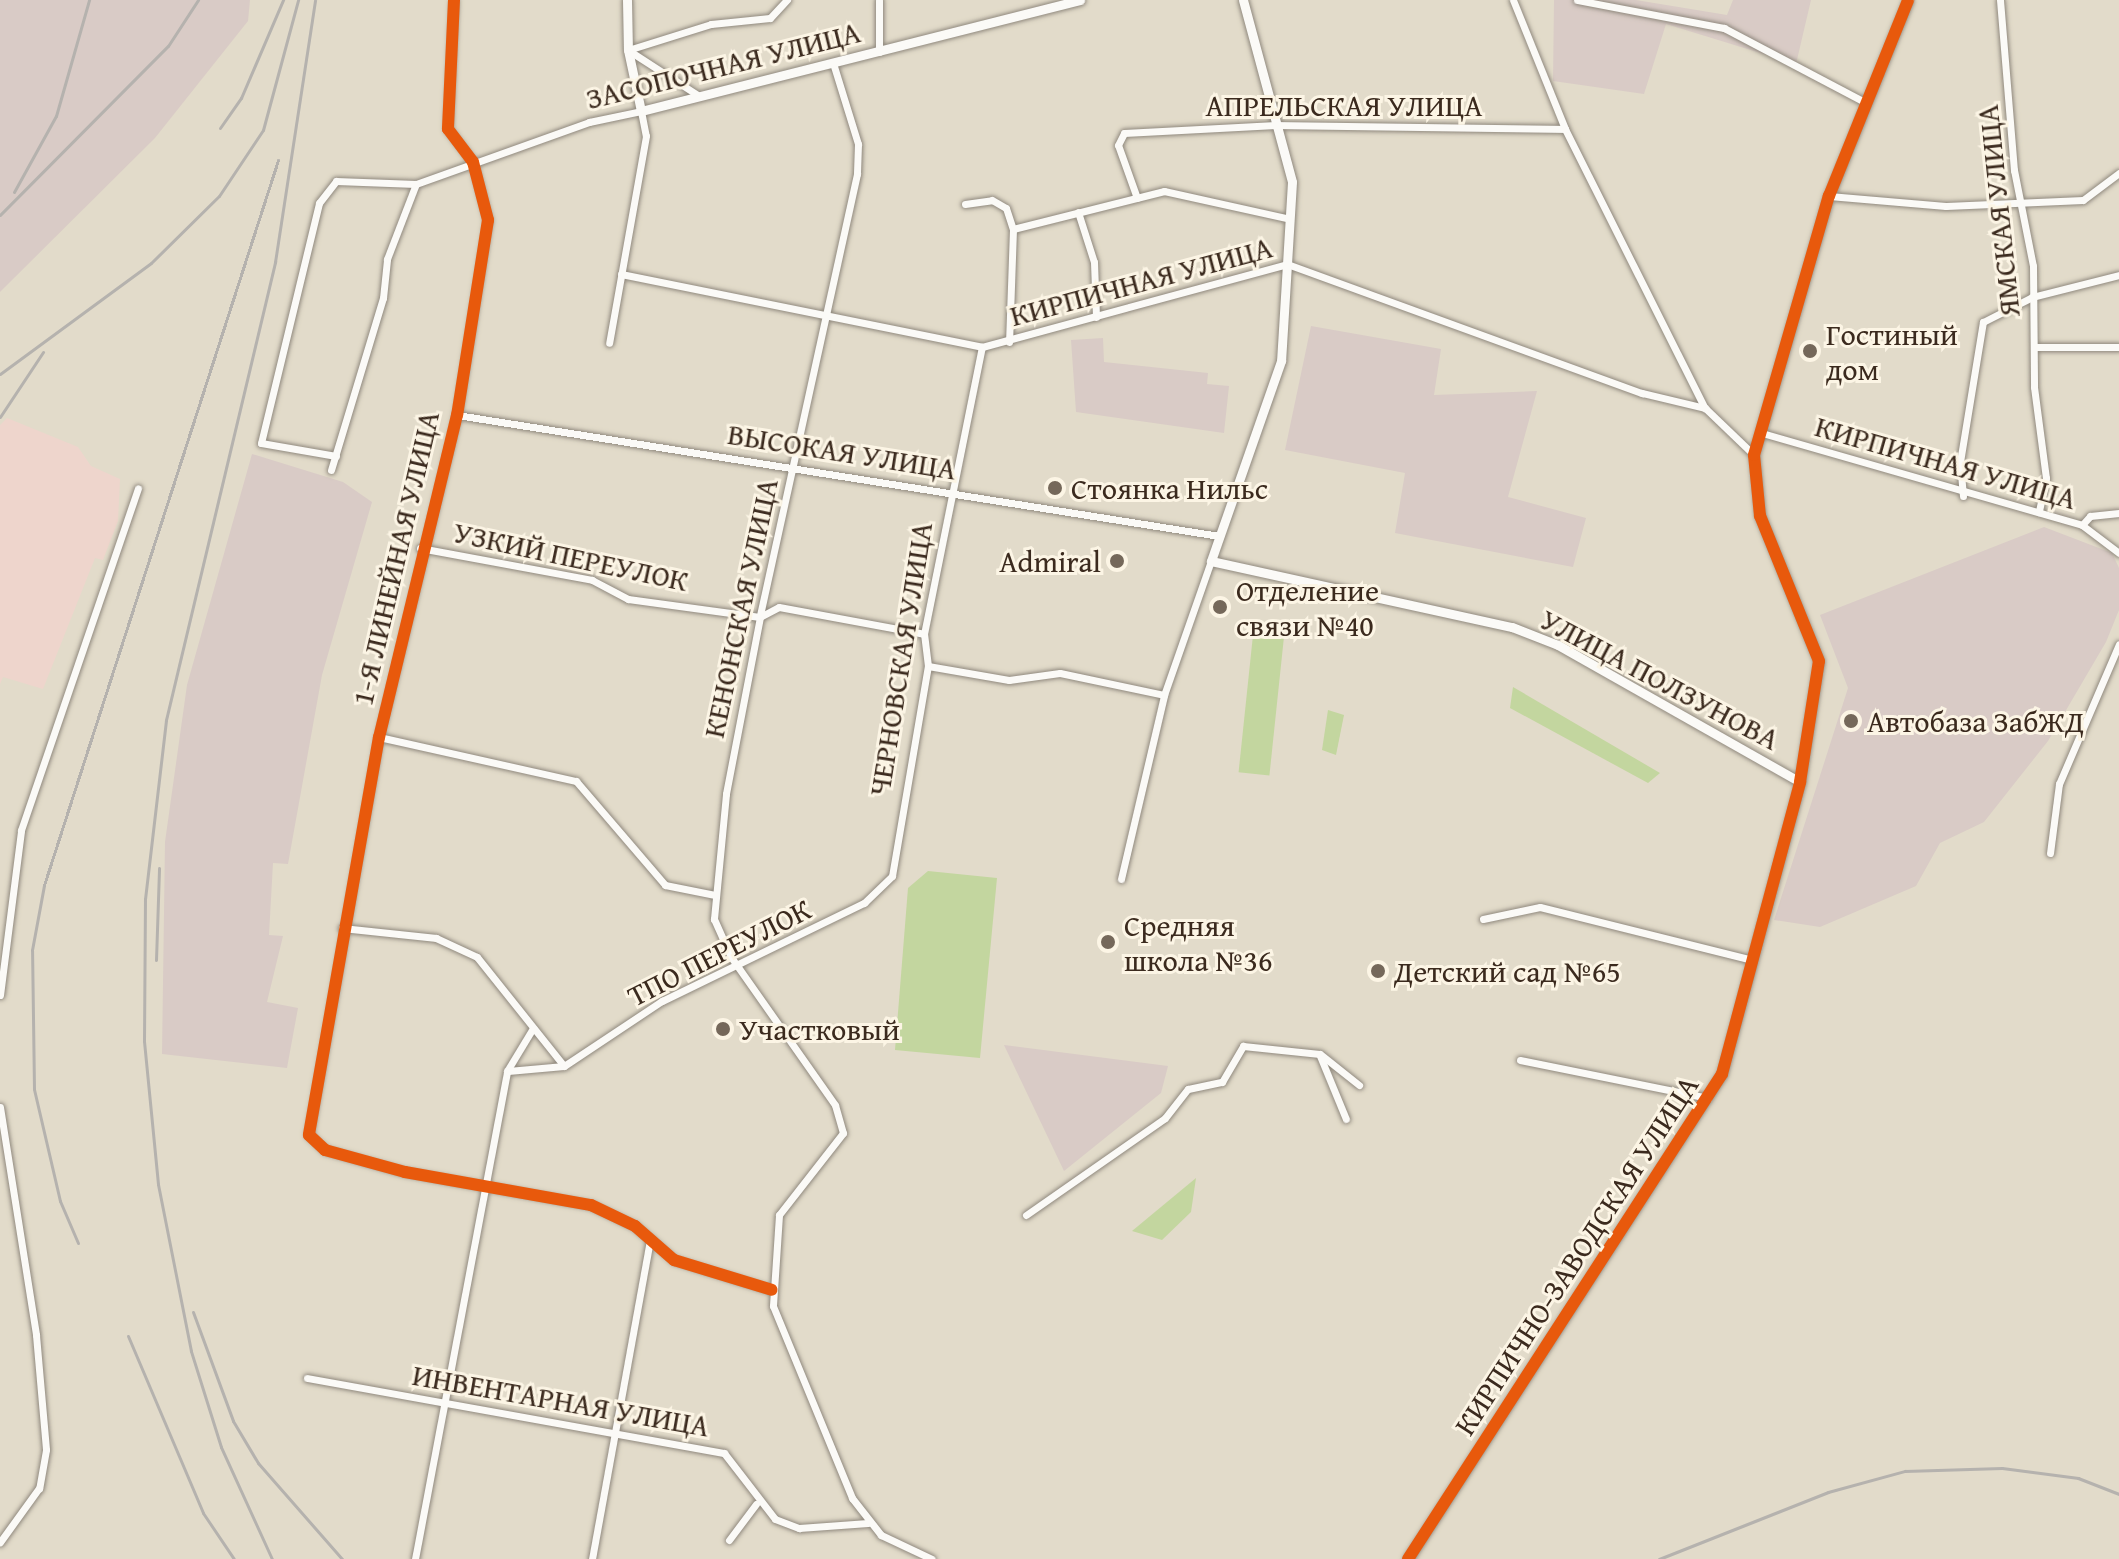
<!DOCTYPE html>
<html>
<head>
<meta charset="utf-8">
<style>
  body { margin:0 }
  #map { position:relative; width:2119px; height:1559px; overflow:hidden; background:#e2dbca; font-family:"Gentium Book Plus",serif }
  div>[style] { position:absolute }
  [style*='--x'] { left:calc(var(--x)*1px); top:calc(var(--y)*1px); width:calc(var(--w)*1px); rotate:calc(var(--a)*1deg) }
  .built>* { inset:0; background:#eed5cc }
  .industrial>* { inset:0; background:#d9cbc6 }
  .green>* { inset:0; background:#c3d69f; transform-origin:0 0 }
  .roads { filter:drop-shadow(0 0 2px #90897e) drop-shadow(0 0 2px #90897e) }
  .minor>* { height:7px; margin:-3.5px; padding:0 3.5px; transform-origin:3.5px; border-radius:3.5px; background:#fbfaf7 }
  .tertiary>* { height:9px; margin:-4.5px; padding:0 4.5px; transform-origin:4.5px; border-radius:4.5px; background:#fbfaf7 }
  .rail>* { height:3px; margin:-1.5px; padding:0 1.5px; transform-origin:1.5px; border-radius:1.5px; background:#b5b2ae }
  .cycleway>* { height:12px; margin:-6px; padding:0 6px; transform-origin:6px; border-radius:6px; background:#e8590c }
  .dots>* { width:22px; height:22px; translate:-50% -50%; box-sizing:border-box; border:4px solid #fcf5e5; border-radius:50% }
  span { translate:-50% -50%; white-space:nowrap; text-align:center; line-height:1.15; -webkit-text-stroke:6px #fcf5e5; paint-order:stroke }
  .street-label { font-size:30px; color:#3b2a1e }
  .poi-label { font-size:30px; color:#3b2a1e }
  .left { translate:0 -50%; text-align:left }
  .right { translate:-100% -50%; text-align:right }
</style>
</head>
<body>
<div id="map">
  <div class="built">
    <i style="clip-path:polygon(7px 418px,78px 447px,91px 466px,120px 479px,118px 521px,103px 560px,95px 558px,43px 689px,3px 677px,0 684px,0 425px)"></i>
  </div>
  <div class="industrial">
    <i style="clip-path:polygon(0 0,250px 0,248px 21px,155px 138px,0 292px)"></i>
    <i style="clip-path:polygon(1554px 0,1636px 0,1727px 15px,1733px 0,1811px 0,1796px 64px,1666px 24px,1644px 94px,1553px 81px)"></i>
    <i style="clip-path:polygon(1311px 326px,1441px 349px,1434px 395px,1537px 391px,1508px 497px,1586px 518px,1573px 567px,1395px 533px,1405px 473px,1285px 450px)"></i>
    <i style="clip-path:polygon(1103px 338px,1104px 362px,1208px 373px,1207px 384px,1229px 386px,1224px 433px,1076px 412px,1071px 340px)"></i>
    <i style="clip-path:polygon(252px 454px,343px 482px,372px 502px,322px 675px,288px 864px,273px 863px,269px 935px,283px 936px,267px 1002px,298px 1008px,287px 1068px,162px 1054px,165px 842px,187px 685px)"></i>
    <i style="clip-path:polygon(2044px 527px,2112px 553px,2119px 568px,2119px 610px,2106px 642px,2048px 741px,1984px 822px,1940px 843px,1916px 886px,1820px 927px,1774px 920px,1848px 688px,1820px 615px)"></i>
    <i style="clip-path:polygon(1004px 1045px,1168px 1066px,1161px 1093px,1064px 1171px)"></i>
  </div>
  <div class="green">
    <i style="left:1253px;top:635px;width:31px;height:138px;rotate:6deg"></i>
    <i style="clip-path:polygon(1513px 687px,1660px 773px,1648px 783px,1510px 708px)"></i>
    <i style="clip-path:polygon(1328px 710px,1344px 715px,1336px 755px,1322px 750px)"></i>
    <i style="clip-path:polygon(928px 871px,997px 878px,980px 1058px,895px 1050px,908px 888px)"></i>
    <i style="clip-path:polygon(1196px 1178px,1191px 1212px,1162px 1240px,1132px 1231px)"></i>
  </div>
  <div class="roads">
    <div class="minor">
      <i style="--x:454;--y:0;--w:129;--a:92.7"></i>
      <i style="--x:448;--y:129;--w:41;--a:52.9"></i>
      <i style="--x:473;--y:162;--w:60;--a:75.5"></i>
      <i style="--x:488;--y:220;--w:197;--a:99"></i>
      <i style="--x:457;--y:415;--w:331;--a:103.6"></i>
      <i style="--x:379;--y:737;--w:404;--a:100"></i>
      <i style="--x:309;--y:1135;--w:22;--a:43"></i>
      <i style="--x:325;--y:1150;--w:83;--a:15.4"></i>
      <i style="--x:405;--y:1172;--w:189;--a:10.1"></i>
      <i style="--x:591;--y:1205;--w:49;--a:25.5"></i>
      <i style="--x:635;--y:1226;--w:52;--a:41.1"></i>
      <i style="--x:674;--y:1260;--w:102;--a:17"></i>
      <i style="--x:1513;--y:0;--w:139;--a:68"></i>
      <i style="--x:1565;--y:129;--w:312;--a:63.4"></i>
      <i style="--x:1705;--y:408;--w:68;--a:43.8"></i>
      <i style="--x:1577;--y:0;--w:150;--a:10.8"></i>
      <i style="--x:1724;--y:28;--w:161;--a:27.8"></i>
      <i style="--x:2000;--y:0;--w:171;--a:85.3"></i>
      <i style="--x:2014;--y:170;--w:98;--a:78.8"></i>
      <i style="--x:2033;--y:266;--w:121;--a:89.5"></i>
      <i style="--x:2034;--y:387;--w:92;--a:82.5"></i>
      <i style="--x:2046;--y:478;--w:35;--a:102"></i>
      <i style="--x:628;--y:50;--w:87;--a:-17.4"></i>
      <i style="--x:711;--y:24;--w:59;--a:-5.8"></i>
      <i style="--x:770;--y:18;--w:25;--a:-47"></i>
      <i style="--x:628;--y:50;--w:85;--a:32.9"></i>
      <i style="--x:879;--y:52;--w:52;--a:-90"></i>
      <i style="--x:833;--y:63;--w:85;--a:72.8"></i>
      <i style="--x:858;--y:144;--w:30;--a:92"></i>
      <i style="--x:857;--y:174;--w:453;--a:102.4"></i>
      <i style="--x:760;--y:617;--w:180;--a:100.9"></i>
      <i style="--x:726;--y:794;--w:126;--a:95.5"></i>
      <i style="--x:714;--y:919;--w:42;--a:65.9"></i>
      <i style="--x:731;--y:957;--w:181;--a:54.9"></i>
      <i style="--x:835;--y:1105;--w:29;--a:74"></i>
      <i style="--x:843;--y:1133;--w:104;--a:128"></i>
      <i style="--x:779;--y:1215;--w:91;--a:93.8"></i>
      <i style="--x:773;--y:1306;--w:208;--a:67.6"></i>
      <i style="--x:852;--y:1498;--w:47;--a:51.9"></i>
      <i style="--x:881;--y:1535;--w:56;--a:25.2"></i>
      <i style="--x:1829;--y:196;--w:117;--a:4.9"></i>
      <i style="--x:1946;--y:206;--w:137;--a:-2.5"></i>
      <i style="--x:2083;--y:200;--w:45;--a:-36.9"></i>
      <i style="--x:1137;--y:198;--w:56;--a:-109.7"></i>
      <i style="--x:1118;--y:145;--w:13;--a:-63"></i>
      <i style="--x:1124;--y:133;--w:152;--a:-3"></i>
      <i style="--x:1276;--y:125;--w:289;--a:0.8"></i>
      <i style="--x:965;--y:204;--w:27;--a:-8"></i>
      <i style="--x:992;--y:200;--w:16;--a:30"></i>
      <i style="--x:1006;--y:208;--w:22;--a:72"></i>
      <i style="--x:1013;--y:229;--w:113;--a:92"></i>
      <i style="--x:1078;--y:212;--w:52;--a:72.3"></i>
      <i style="--x:1094;--y:262;--w:55;--a:87.9"></i>
      <i style="--x:1013;--y:229;--w:156;--a:-14.1"></i>
      <i style="--x:1164;--y:191;--w:129;--a:12.5"></i>
      <i style="--x:621;--y:274;--w:368;--a:11.4"></i>
      <i style="--x:982;--y:347;--w:316;--a:-15.2"></i>
      <i style="--x:1287;--y:264;--w:378;--a:20"></i>
      <i style="--x:1642;--y:393;--w:65;--a:13.4"></i>
      <i style="--x:2035;--y:347;--w:84;--a:0"></i>
      <i style="--x:457;--y:415;--w:772;--a:9.02"></i>
      <i style="--x:1762;--y:433;--w:333;--a:16"></i>
      <i style="--x:2082;--y:525;--w:46;--a:37.1"></i>
      <i style="--x:336;--y:456;--w:76;--a:-170.2"></i>
      <i style="--x:261;--y:443;--w:247;--a:-76.4"></i>
      <i style="--x:319;--y:203;--w:28;--a:-52"></i>
      <i style="--x:336;--y:181;--w:80;--a:2.1"></i>
      <i style="--x:416;--y:184;--w:184;--a:-19.7"></i>
      <i style="--x:589;--y:122;--w:53;--a:-11.9"></i>
      <i style="--x:641;--y:111;--w:25;--a:79"></i>
      <i style="--x:646;--y:136;--w:210;--a:100.1"></i>
      <i style="--x:331;--y:470;--w:180;--a:-73.2"></i>
      <i style="--x:383;--y:298;--w:39;--a:-84"></i>
      <i style="--x:387;--y:259;--w:80;--a:-68.9"></i>
      <i style="--x:1963;--y:496;--w:34;--a:-95"></i>
      <i style="--x:1960;--y:462;--w:142;--a:-80.7"></i>
      <i style="--x:1983;--y:322;--w:55;--a:-27"></i>
      <i style="--x:2032;--y:297;--w:90;--a:-14.2"></i>
      <i style="--x:2082;--y:525;--w:12;--a:-48"></i>
      <i style="--x:2090;--y:516;--w:29;--a:-6"></i>
      <i style="--x:420;--y:548;--w:175;--a:10.5"></i>
      <i style="--x:592;--y:580;--w:41;--a:27.8"></i>
      <i style="--x:628;--y:599;--w:133;--a:7.8"></i>
      <i style="--x:760;--y:617;--w:21;--a:-28"></i>
      <i style="--x:779;--y:607;--w:147;--a:10.5"></i>
      <i style="--x:928;--y:666;--w:82;--a:9.8"></i>
      <i style="--x:1009;--y:680;--w:51;--a:-7.8"></i>
      <i style="--x:1060;--y:673;--w:106;--a:11.9"></i>
      <i style="--x:379;--y:737;--w:202;--a:12.6"></i>
      <i style="--x:576;--y:781;--w:137;--a:49.4"></i>
      <i style="--x:665;--y:885;--w:51;--a:11.3"></i>
      <i style="--x:2050;--y:853;--w:70;--a:-82.6"></i>
      <i style="--x:2059;--y:784;--w:152;--a:-66.8"></i>
      <i style="--x:1121;--y:879;--w:189;--a:-76.8"></i>
      <i style="--x:1164;--y:695;--w:142;--a:-70.7"></i>
      <i style="--x:1483;--y:919;--w:58;--a:-11.9"></i>
      <i style="--x:1540;--y:907;--w:219;--a:14"></i>
      <i style="--x:342;--y:928;--w:95;--a:6.1"></i>
      <i style="--x:436;--y:938;--w:45;--a:24.9"></i>
      <i style="--x:477;--y:957;--w:139;--a:51.4"></i>
      <i style="--x:564;--y:1066;--w:118;--a:-33.6"></i>
      <i style="--x:662;--y:1001;--w:225;--a:-25.9"></i>
      <i style="--x:864;--y:903;--w:39;--a:-44"></i>
      <i style="--x:892;--y:876;--w:213;--a:-80.3"></i>
      <i style="--x:928;--y:666;--w:32;--a:-97"></i>
      <i style="--x:924;--y:634;--w:293;--a:-78.6"></i>
      <i style="--x:0;--y:995;--w:166;--a:-82.7"></i>
      <i style="--x:21;--y:830;--w:361;--a:-71.1"></i>
      <i style="--x:1320;--y:1056;--w:68;--a:67.6"></i>
      <i style="--x:1520;--y:1060;--w:192;--a:11.4"></i>
      <i style="--x:508;--y:1071;--w:56;--a:-5.1"></i>
      <i style="--x:0;--y:1107;--w:231;--a:81"></i>
      <i style="--x:36;--y:1335;--w:115;--a:85"></i>
      <i style="--x:46;--y:1450;--w:39;--a:100"></i>
      <i style="--x:39;--y:1488;--w:67;--a:125.8"></i>
      <i style="--x:1026;--y:1215;--w:169;--a:-34.9"></i>
      <i style="--x:1165;--y:1118;--w:37;--a:-52"></i>
      <i style="--x:1188;--y:1089;--w:35;--a:-12"></i>
      <i style="--x:1222;--y:1082;--w:42;--a:-59.7"></i>
      <i style="--x:1243;--y:1046;--w:77;--a:5.9"></i>
      <i style="--x:1320;--y:1054;--w:50;--a:38.5"></i>
      <i style="--x:307;--y:1378;--w:424;--a:10.2"></i>
      <i style="--x:724;--y:1453;--w:83;--a:52.3"></i>
      <i style="--x:775;--y:1519;--w:26;--a:21"></i>
      <i style="--x:799;--y:1528;--w:69;--a:-4.1"></i>
      <i style="--x:729;--y:1540;--w:45;--a:-53.1"></i>
      <i style="--x:415;--y:1559;--w:497;--a:-79.3"></i>
      <i style="--x:507;--y:1071;--w:50;--a:-58.8"></i>
      <i style="--x:592;--y:1559;--w:325;--a:-79.7"></i>
    </div>
    <div class="tertiary">
      <i style="--x:627;--y:0;--w:50;--a:88.9"></i>
      <i style="--x:628;--y:50;--w:62;--a:78"></i>
      <i style="--x:641;--y:111;--w:453;--a:-14.2"></i>
      <i style="--x:1243;--y:0;--w:188;--a:74.9"></i>
      <i style="--x:1292;--y:182;--w:179;--a:93.5"></i>
      <i style="--x:1281;--y:361;--w:212;--a:109.3"></i>
      <i style="--x:1211;--y:561;--w:308;--a:12.4"></i>
      <i style="--x:1512;--y:627;--w:49;--a:21.4"></i>
      <i style="--x:1558;--y:645;--w:278;--a:29.5"></i>
      <i style="--x:1408;--y:1559;--w:578;--a:-57.08"></i>
      <i style="--x:1722;--y:1074;--w:302;--a:-75"></i>
      <i style="--x:1800;--y:782;--w:122;--a:-81.1"></i>
      <i style="--x:1819;--y:661;--w:157;--a:-112.1"></i>
      <i style="--x:1760;--y:516;--w:61;--a:-95.6"></i>
      <i style="--x:1754;--y:455;--w:270;--a:-73.9"></i>
      <i style="--x:1829;--y:196;--w:211;--a:-68"></i>
    </div>
  </div>
  <div class="rail">
    <i style="--x:220;--y:128;--w:37;--a:-55"></i>
    <i style="--x:241;--y:98;--w:107;--a:-66.8"></i>
    <i style="--x:14;--y:192;--w:87;--a:-61.1"></i>
    <i style="--x:56;--y:116;--w:121;--a:-74.1"></i>
    <i style="--x:0;--y:215;--w:238;--a:-45.2"></i>
    <i style="--x:168;--y:46;--w:55;--a:-56.9"></i>
    <i style="--x:0;--y:374;--w:187;--a:-36.3"></i>
    <i style="--x:151;--y:263;--w:95;--a:-44.6"></i>
    <i style="--x:219;--y:196;--w:79;--a:-56.3"></i>
    <i style="--x:263;--y:130;--w:135;--a:-74.9"></i>
    <i style="--x:0;--y:417;--w:78;--a:-56.5"></i>
    <i style="--x:156;--y:960;--w:92;--a:-88.1"></i>
    <i style="--x:78;--y:1243;--w:46;--a:-113.2"></i>
    <i style="--x:60;--y:1201;--w:115;--a:-103.1"></i>
    <i style="--x:34;--y:1089;--w:139;--a:-90.8"></i>
    <i style="--x:32;--y:950;--w:66;--a:-79.5"></i>
    <i style="--x:44;--y:885;--w:762;--a:-72.11"></i>
    <i style="--x:193;--y:1312;--w:116;--a:69.8"></i>
    <i style="--x:233;--y:1421;--w:49;--a:59.2"></i>
    <i style="--x:258;--y:1463;--w:128;--a:48.8"></i>
    <i style="--x:128;--y:1336;--w:192;--a:67"></i>
    <i style="--x:203;--y:1513;--w:55;--a:56"></i>
    <i style="--x:272;--y:1559;--w:123;--a:-114.5"></i>
    <i style="--x:221;--y:1447;--w:101;--a:-107.4"></i>
    <i style="--x:191;--y:1351;--w:170;--a:-101.2"></i>
    <i style="--x:158;--y:1184;--w:144;--a:-95.6"></i>
    <i style="--x:144;--y:1041;--w:142;--a:-89.6"></i>
    <i style="--x:145;--y:899;--w:180;--a:-83.3"></i>
    <i style="--x:166;--y:720;--w:471;--a:-76.6"></i>
    <i style="--x:275;--y:262;--w:265;--a:-81.3"></i>
    <i style="--x:1659;--y:1559;--w:182;--a:-21.6"></i>
    <i style="--x:1828;--y:1492;--w:80;--a:-15.3"></i>
    <i style="--x:1905;--y:1471;--w:97;--a:-1.8"></i>
    <i style="--x:2002;--y:1468;--w:77;--a:7.5"></i>
    <i style="--x:2078;--y:1478;--w:44;--a:21.3"></i>
  </div>
  <div class="cycleway">
    <i style="--x:454;--y:0;--w:129;--a:92.7"></i>
    <i style="--x:448;--y:129;--w:41;--a:52.9"></i>
    <i style="--x:473;--y:162;--w:60;--a:75.5"></i>
    <i style="--x:488;--y:220;--w:197;--a:99"></i>
    <i style="--x:457;--y:415;--w:331;--a:103.6"></i>
    <i style="--x:379;--y:737;--w:404;--a:100"></i>
    <i style="--x:309;--y:1135;--w:22;--a:43"></i>
    <i style="--x:325;--y:1150;--w:83;--a:15.4"></i>
    <i style="--x:405;--y:1172;--w:189;--a:10.1"></i>
    <i style="--x:591;--y:1205;--w:49;--a:25.5"></i>
    <i style="--x:635;--y:1226;--w:52;--a:41.1"></i>
    <i style="--x:674;--y:1260;--w:102;--a:17"></i>
    <i style="--x:1408;--y:1559;--w:578;--a:-57.08"></i>
    <i style="--x:1722;--y:1074;--w:302;--a:-75"></i>
    <i style="--x:1800;--y:782;--w:122;--a:-81.1"></i>
    <i style="--x:1819;--y:661;--w:157;--a:-112.1"></i>
    <i style="--x:1760;--y:516;--w:61;--a:-95.6"></i>
    <i style="--x:1754;--y:455;--w:270;--a:-73.9"></i>
    <i style="--x:1829;--y:196;--w:211;--a:-68"></i>
  </div>
  <div class="dots">
    <i style="left:1810px;top:351px;background:#75685a"></i>
    <i style="left:1055px;top:488px;background:#75685a"></i>
    <i style="left:1117px;top:561px;background:#75685a"></i>
    <i style="left:1220px;top:607px;background:#75685a"></i>
    <i style="left:1851px;top:721px;background:#75685a"></i>
    <i style="left:1108px;top:942px;background:#75685a"></i>
    <i style="left:1378px;top:971px;background:#75685a"></i>
    <i style="left:723px;top:1029px;background:#75685a"></i>
  </div>
  <div class="street-label">
    <span style="left:723px;top:65px;rotate:-14deg">ЗАСОПОЧНАЯ УЛИЦА</span>
    <span style="left:1344px;top:105px">АПРЕЛЬСКАЯ УЛИЦА</span>
    <span style="left:1998px;top:211px;rotate:-96deg">ЯМСКАЯ УЛИЦА</span>
    <span style="left:1141px;top:281px;rotate:-15deg">КИРПИЧНАЯ УЛИЦА</span>
    <span style="left:842px;top:451px;rotate:9deg">ВЫСОКАЯ УЛИЦА</span>
    <span style="left:1946px;top:462px;rotate:16deg">КИРПИЧНАЯ УЛИЦА</span>
    <span style="left:571px;top:556px;rotate:12deg">УЗКИЙ ПЕРЕУЛОК</span>
    <span style="left:395px;top:558px;rotate:-77deg">1-Я ЛИНЕЙНАЯ УЛИЦА</span>
    <span style="left:740px;top:608px;rotate:-78deg">КЕНОНСКАЯ УЛИЦА</span>
    <span style="left:900px;top:659px;rotate:-81deg">ЧЕРНОВСКАЯ УЛИЦА</span>
    <span style="left:1660px;top:679px;rotate:28deg">УЛИЦА ПОЛЗУНОВА</span>
    <span style="left:719px;top:952px;rotate:-27deg">ТПО ПЕРЕУЛОК</span>
    <span style="left:1576px;top:1255px;rotate:-57deg">КИРПИЧНО-ЗАВОДСКАЯ УЛИЦА</span>
    <span style="left:561px;top:1400px;rotate:10deg">ИНВЕНТАРНАЯ УЛИЦА</span>
  </div>
  <div class="poi-label">
    <span class="left" style="left:1826px;top:351px">Гостиный<br>дом</span>
    <span class="left" style="left:1071px;top:488px">Стоянка Нильс</span>
    <span class="right" style="left:1101px;top:561px">Admiral</span>
    <span class="left" style="left:1236px;top:607px">Отделение<br>связи №40</span>
    <span class="left" style="left:1867px;top:721px">Автобаза ЗабЖД</span>
    <span class="left" style="left:1124px;top:942px">Средняя<br>школа №36</span>
    <span class="left" style="left:1394px;top:971px">Детский сад №65</span>
    <span class="left" style="left:739px;top:1029px">Участковый</span>
  </div>
</div>
</body>
</html>
